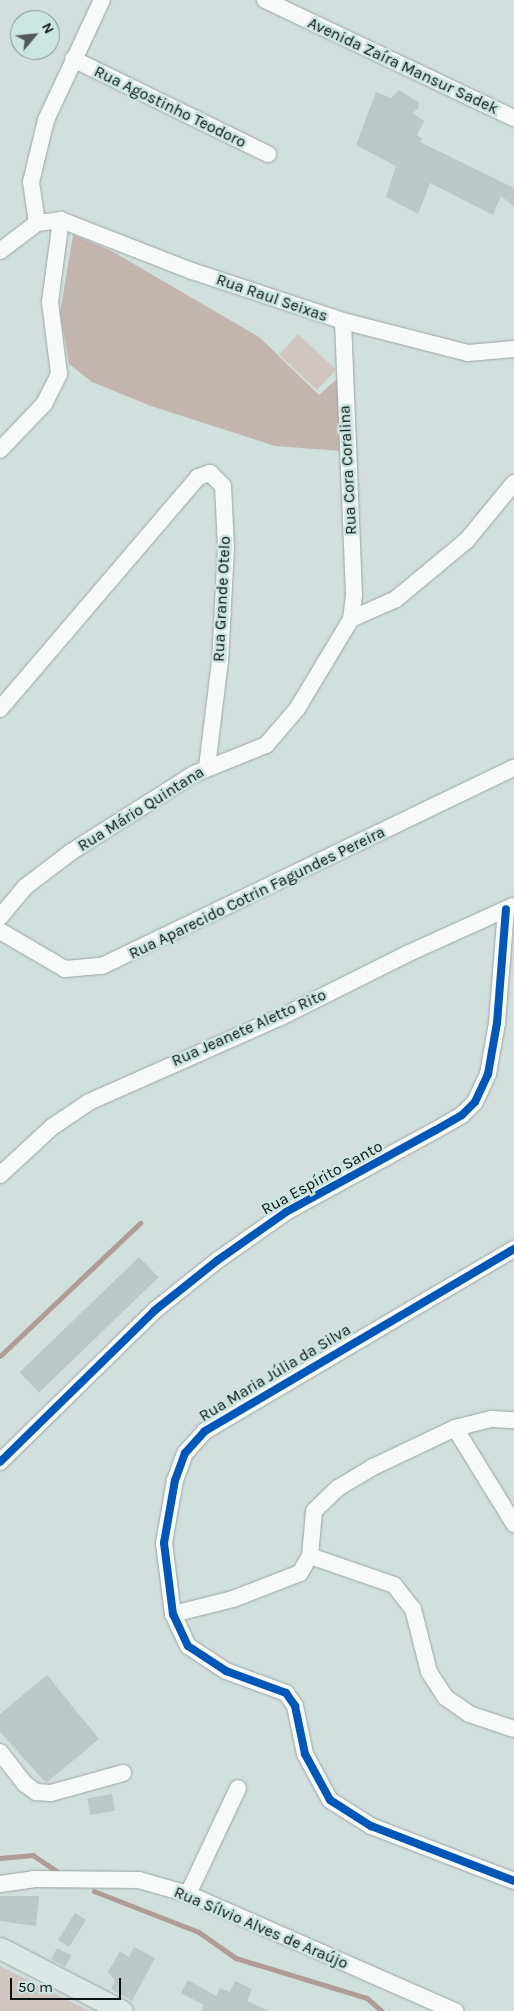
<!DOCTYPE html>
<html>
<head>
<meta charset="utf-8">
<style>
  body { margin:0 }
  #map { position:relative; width:514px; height:2011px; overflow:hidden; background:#d1dfdd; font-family:Karla,sans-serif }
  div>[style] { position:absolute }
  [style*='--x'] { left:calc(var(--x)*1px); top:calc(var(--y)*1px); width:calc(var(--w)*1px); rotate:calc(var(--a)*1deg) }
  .green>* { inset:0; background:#cfc5c1; transform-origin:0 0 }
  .forest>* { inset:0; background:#c2b5b0 }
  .stream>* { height:4.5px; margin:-2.25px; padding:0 2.25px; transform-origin:2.25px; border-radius:2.25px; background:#af9c96 }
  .building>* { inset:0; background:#bbc8c7; transform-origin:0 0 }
  .roads { filter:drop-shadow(0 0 1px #9aa5a3) drop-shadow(0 0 1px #9aa5a3) }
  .minor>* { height:16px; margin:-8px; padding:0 8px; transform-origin:8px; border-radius:8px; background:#f8fafa }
  .major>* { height:21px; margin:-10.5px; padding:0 10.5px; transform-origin:10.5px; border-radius:10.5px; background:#dde7e6 }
  .cycleway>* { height:8px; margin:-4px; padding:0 4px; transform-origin:4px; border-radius:4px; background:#0057b8 }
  span { translate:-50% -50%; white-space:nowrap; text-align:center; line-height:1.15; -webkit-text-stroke:5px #cbe5e1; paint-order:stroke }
  .street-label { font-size:16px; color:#0b1413 }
  .north { position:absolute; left:10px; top:10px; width:50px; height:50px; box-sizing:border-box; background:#cbe5e1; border:1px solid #7e918f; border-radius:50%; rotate:62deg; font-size:14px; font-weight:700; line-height:20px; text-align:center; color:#0b1413 }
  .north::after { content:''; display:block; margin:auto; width:18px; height:22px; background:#505b5a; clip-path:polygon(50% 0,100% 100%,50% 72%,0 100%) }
  .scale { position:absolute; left:10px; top:1978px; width:111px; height:22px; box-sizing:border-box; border:2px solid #0b1413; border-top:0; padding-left:6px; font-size:15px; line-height:18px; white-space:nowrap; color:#0b1413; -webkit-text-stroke:4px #cbe5e1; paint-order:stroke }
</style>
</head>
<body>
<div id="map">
  <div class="green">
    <i style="left:298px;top:334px;width:52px;height:28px;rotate:43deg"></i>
    <i style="clip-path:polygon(0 1966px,90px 2011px,0 2011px)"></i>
  </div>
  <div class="forest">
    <i style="clip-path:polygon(73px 235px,110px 250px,259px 337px,319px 395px,339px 377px,342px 451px,275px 446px,151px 406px,92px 382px,69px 364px,60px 313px)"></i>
  </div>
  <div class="stream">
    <i style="--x:0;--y:1356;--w:193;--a:-43.5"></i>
    <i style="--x:0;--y:1858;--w:33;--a:-5"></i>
    <i style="--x:33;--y:1855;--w:32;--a:34"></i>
    <i style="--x:94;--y:1891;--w:113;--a:21.3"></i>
    <i style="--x:199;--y:1932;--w:45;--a:35.1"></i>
    <i style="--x:236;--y:1958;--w:137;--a:17"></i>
    <i style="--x:367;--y:1998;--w:20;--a:41"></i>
  </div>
  <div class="building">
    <i style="clip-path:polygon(399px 90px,418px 102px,419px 107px,413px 113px,424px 121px,417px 135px,422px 139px,420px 142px,514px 188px,514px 207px,501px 196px,493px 215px,430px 183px,418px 214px,386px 197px,396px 166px,356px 145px,376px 92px,391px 98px)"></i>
    <i style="left:139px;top:1257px;width:28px;height:166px;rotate:46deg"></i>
    <i style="clip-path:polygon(47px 1675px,99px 1739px,46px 1783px,0 1732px,0 1714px)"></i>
    <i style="left:112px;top:1794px;width:17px;height:25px;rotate:80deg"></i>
    <i style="clip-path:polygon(0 1896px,39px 1896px,36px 1926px,0 1921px)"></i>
    <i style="left:75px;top:1913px;width:13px;height:32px;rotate:32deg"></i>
    <i style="clip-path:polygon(134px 1947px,155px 1958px,132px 2001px,111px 1989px,115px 1981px,108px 1972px,120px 1951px,129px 1957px)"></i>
    <i style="left:57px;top:1948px;width:16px;height:13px;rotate:27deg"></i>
    <i style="clip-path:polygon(188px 1980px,216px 1996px,220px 1988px,230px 1992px,235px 1981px,252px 1989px,247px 2001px,269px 2011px,201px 2011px,204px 2005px,181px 1993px)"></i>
  </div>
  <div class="roads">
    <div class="minor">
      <i style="--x:265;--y:0;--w:276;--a:25.4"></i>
      <i style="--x:73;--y:59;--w:217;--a:26"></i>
      <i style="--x:37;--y:223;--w:41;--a:-98.3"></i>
      <i style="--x:31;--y:182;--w:64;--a:-76.4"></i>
      <i style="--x:46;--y:120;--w:132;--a:-65"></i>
      <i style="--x:0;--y:251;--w:46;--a:-37.1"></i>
      <i style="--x:37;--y:223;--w:24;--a:-7"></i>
      <i style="--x:61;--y:220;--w:141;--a:21.3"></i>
      <i style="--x:192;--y:271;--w:159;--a:18.3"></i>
      <i style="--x:343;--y:321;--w:129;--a:14.4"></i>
      <i style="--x:468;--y:353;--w:46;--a:-5"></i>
      <i style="--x:343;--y:321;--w:274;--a:87.7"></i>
      <i style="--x:354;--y:595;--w:24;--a:97"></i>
      <i style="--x:0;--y:450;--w:64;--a:-46.3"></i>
      <i style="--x:44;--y:404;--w:34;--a:-63"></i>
      <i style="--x:59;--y:374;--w:73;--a:-97.1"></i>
      <i style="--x:50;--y:302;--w:83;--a:-82.4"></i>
      <i style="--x:0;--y:709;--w:305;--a:-49.5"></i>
      <i style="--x:198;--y:477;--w:13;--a:-18"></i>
      <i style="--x:210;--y:473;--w:18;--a:45"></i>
      <i style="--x:223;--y:486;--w:61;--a:87.2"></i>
      <i style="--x:226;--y:547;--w:114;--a:93"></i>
      <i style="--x:220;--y:661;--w:107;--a:97"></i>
      <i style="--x:0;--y:917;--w:39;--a:-50"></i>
      <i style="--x:25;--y:887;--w:58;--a:-37.3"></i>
      <i style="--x:71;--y:852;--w:146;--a:-32.4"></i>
      <i style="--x:194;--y:774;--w:78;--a:-21.9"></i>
      <i style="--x:266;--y:745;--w:48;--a:-49.3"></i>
      <i style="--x:297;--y:709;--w:105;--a:-59"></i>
      <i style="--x:351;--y:619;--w:49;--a:-24"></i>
      <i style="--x:396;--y:599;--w:92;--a:-39.7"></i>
      <i style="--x:467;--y:540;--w:74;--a:-50.5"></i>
      <i style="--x:0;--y:931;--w:75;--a:30.3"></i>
      <i style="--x:65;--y:969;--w:37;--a:-5"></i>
      <i style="--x:102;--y:966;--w:457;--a:-25.7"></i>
      <i style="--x:0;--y:1175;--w:71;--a:-42.7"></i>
      <i style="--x:52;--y:1127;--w:45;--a:-34"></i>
      <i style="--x:89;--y:1102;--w:210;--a:-23.9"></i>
      <i style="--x:281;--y:1017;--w:141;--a:-26.6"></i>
      <i style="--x:407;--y:954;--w:116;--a:-24.4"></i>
      <i style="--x:514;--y:1249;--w:359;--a:149.5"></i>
      <i style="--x:205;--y:1431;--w:30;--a:132"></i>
      <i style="--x:185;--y:1453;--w:29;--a:110"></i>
      <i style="--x:175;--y:1480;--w:64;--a:99.9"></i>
      <i style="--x:164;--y:1543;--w:72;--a:82.8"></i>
      <i style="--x:173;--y:1614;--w:35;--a:65"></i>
      <i style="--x:188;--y:1646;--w:45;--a:33.3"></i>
      <i style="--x:226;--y:1671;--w:64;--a:20.1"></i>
      <i style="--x:286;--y:1693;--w:16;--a:55"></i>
      <i style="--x:295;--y:1706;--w:49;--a:78.2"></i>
      <i style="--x:305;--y:1754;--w:52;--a:61.5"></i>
      <i style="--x:330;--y:1800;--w:49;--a:32.4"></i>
      <i style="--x:371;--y:1826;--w:153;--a:21"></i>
      <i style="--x:455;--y:1428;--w:113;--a:58.4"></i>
      <i style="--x:0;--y:1462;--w:216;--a:-44.4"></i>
      <i style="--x:154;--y:1311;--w:82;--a:-38.6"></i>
      <i style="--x:218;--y:1260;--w:83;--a:-35.2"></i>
      <i style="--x:286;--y:1212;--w:171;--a:-28.7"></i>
      <i style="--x:436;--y:1130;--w:30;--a:-30"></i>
      <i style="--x:462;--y:1115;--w:18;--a:-45"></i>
      <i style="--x:475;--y:1102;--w:31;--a:-65"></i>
      <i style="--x:488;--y:1074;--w:52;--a:-80"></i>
      <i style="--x:497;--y:1023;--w:114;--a:-85.5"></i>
      <i style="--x:310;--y:1556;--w:89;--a:19"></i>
      <i style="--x:394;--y:1585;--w:31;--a:52"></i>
      <i style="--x:413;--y:1609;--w:65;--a:75.7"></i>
      <i style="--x:429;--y:1672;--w:30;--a:57"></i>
      <i style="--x:445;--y:1697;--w:29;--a:35"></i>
      <i style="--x:469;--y:1714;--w:47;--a:18.4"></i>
      <i style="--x:173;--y:1614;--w:62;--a:-14"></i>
      <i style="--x:233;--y:1599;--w:72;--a:-21.2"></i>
      <i style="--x:300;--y:1573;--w:20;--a:-60"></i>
      <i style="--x:310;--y:1556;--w:45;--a:-84.9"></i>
      <i style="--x:314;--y:1511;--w:33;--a:-44"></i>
      <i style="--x:338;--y:1488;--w:41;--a:-31"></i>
      <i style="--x:373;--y:1467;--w:91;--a:-25.4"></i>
      <i style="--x:455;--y:1428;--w:38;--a:-14"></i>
      <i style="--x:492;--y:1419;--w:22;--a:3"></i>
      <i style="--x:0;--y:1752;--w:41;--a:52"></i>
      <i style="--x:25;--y:1784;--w:14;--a:36"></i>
      <i style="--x:36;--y:1792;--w:15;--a:4"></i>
      <i style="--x:51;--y:1793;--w:75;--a:-15.5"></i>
      <i style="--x:0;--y:1884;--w:34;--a:-8"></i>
      <i style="--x:34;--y:1879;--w:105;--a:0.5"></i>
      <i style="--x:139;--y:1880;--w:51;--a:15.9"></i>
      <i style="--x:188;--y:1894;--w:292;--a:23.7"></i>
      <i style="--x:188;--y:1894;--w:117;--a:-64.7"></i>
    </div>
    <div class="major">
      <i style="--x:0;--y:1948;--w:137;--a:27.3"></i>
    </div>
  </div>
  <div class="cycleway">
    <i style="--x:514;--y:1249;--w:359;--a:149.5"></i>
    <i style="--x:205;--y:1431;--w:30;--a:132"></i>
    <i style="--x:185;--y:1453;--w:29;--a:110"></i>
    <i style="--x:175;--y:1480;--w:64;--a:99.9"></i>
    <i style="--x:164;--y:1543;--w:72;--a:82.8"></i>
    <i style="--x:173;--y:1614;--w:35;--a:65"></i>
    <i style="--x:188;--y:1646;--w:45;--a:33.3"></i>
    <i style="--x:226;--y:1671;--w:64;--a:20.1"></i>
    <i style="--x:286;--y:1693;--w:16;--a:55"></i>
    <i style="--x:295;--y:1706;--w:49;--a:78.2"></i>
    <i style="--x:305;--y:1754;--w:52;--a:61.5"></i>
    <i style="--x:330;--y:1800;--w:49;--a:32.4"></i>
    <i style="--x:371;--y:1826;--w:153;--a:21"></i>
    <i style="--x:0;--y:1462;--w:216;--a:-44.4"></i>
    <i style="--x:154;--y:1311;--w:82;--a:-38.6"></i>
    <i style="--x:218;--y:1260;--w:83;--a:-35.2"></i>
    <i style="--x:286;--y:1212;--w:171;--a:-28.7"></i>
    <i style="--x:436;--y:1130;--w:30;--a:-30"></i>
    <i style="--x:462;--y:1115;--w:18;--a:-45"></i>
    <i style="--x:475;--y:1102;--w:31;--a:-65"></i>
    <i style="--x:488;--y:1074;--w:52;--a:-80"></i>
    <i style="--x:497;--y:1023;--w:114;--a:-85.5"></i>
  </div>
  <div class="street-label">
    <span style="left:403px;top:66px;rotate:25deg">Avenida Zaíra Mansur Sadek</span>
    <span style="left:170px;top:107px;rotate:26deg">Rua Agostinho Teodoro</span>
    <span style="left:272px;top:298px;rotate:19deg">Rua Raul Seixas</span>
    <span style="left:348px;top:470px;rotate:-93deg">Rua Cora Coralina</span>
    <span style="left:222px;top:599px;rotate:-87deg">Rua Grande Otelo</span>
    <span style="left:141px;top:809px;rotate:-32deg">Rua Mário Quintana</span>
    <span style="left:257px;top:893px;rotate:-26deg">Rua Aparecido Cotrin Fagundes Pereira</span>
    <span style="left:249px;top:1028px;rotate:-24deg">Rua Jeanete Aletto Rito</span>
    <span style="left:322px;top:1178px;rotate:-29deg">Rua Espírito Santo</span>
    <span style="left:275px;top:1373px;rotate:-31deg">Rua Maria Júlia da Silva</span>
    <span style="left:261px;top:1928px;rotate:23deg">Rua Sílvio Alves de Araújo</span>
  </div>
  <div class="north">N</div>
  <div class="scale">50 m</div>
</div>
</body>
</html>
